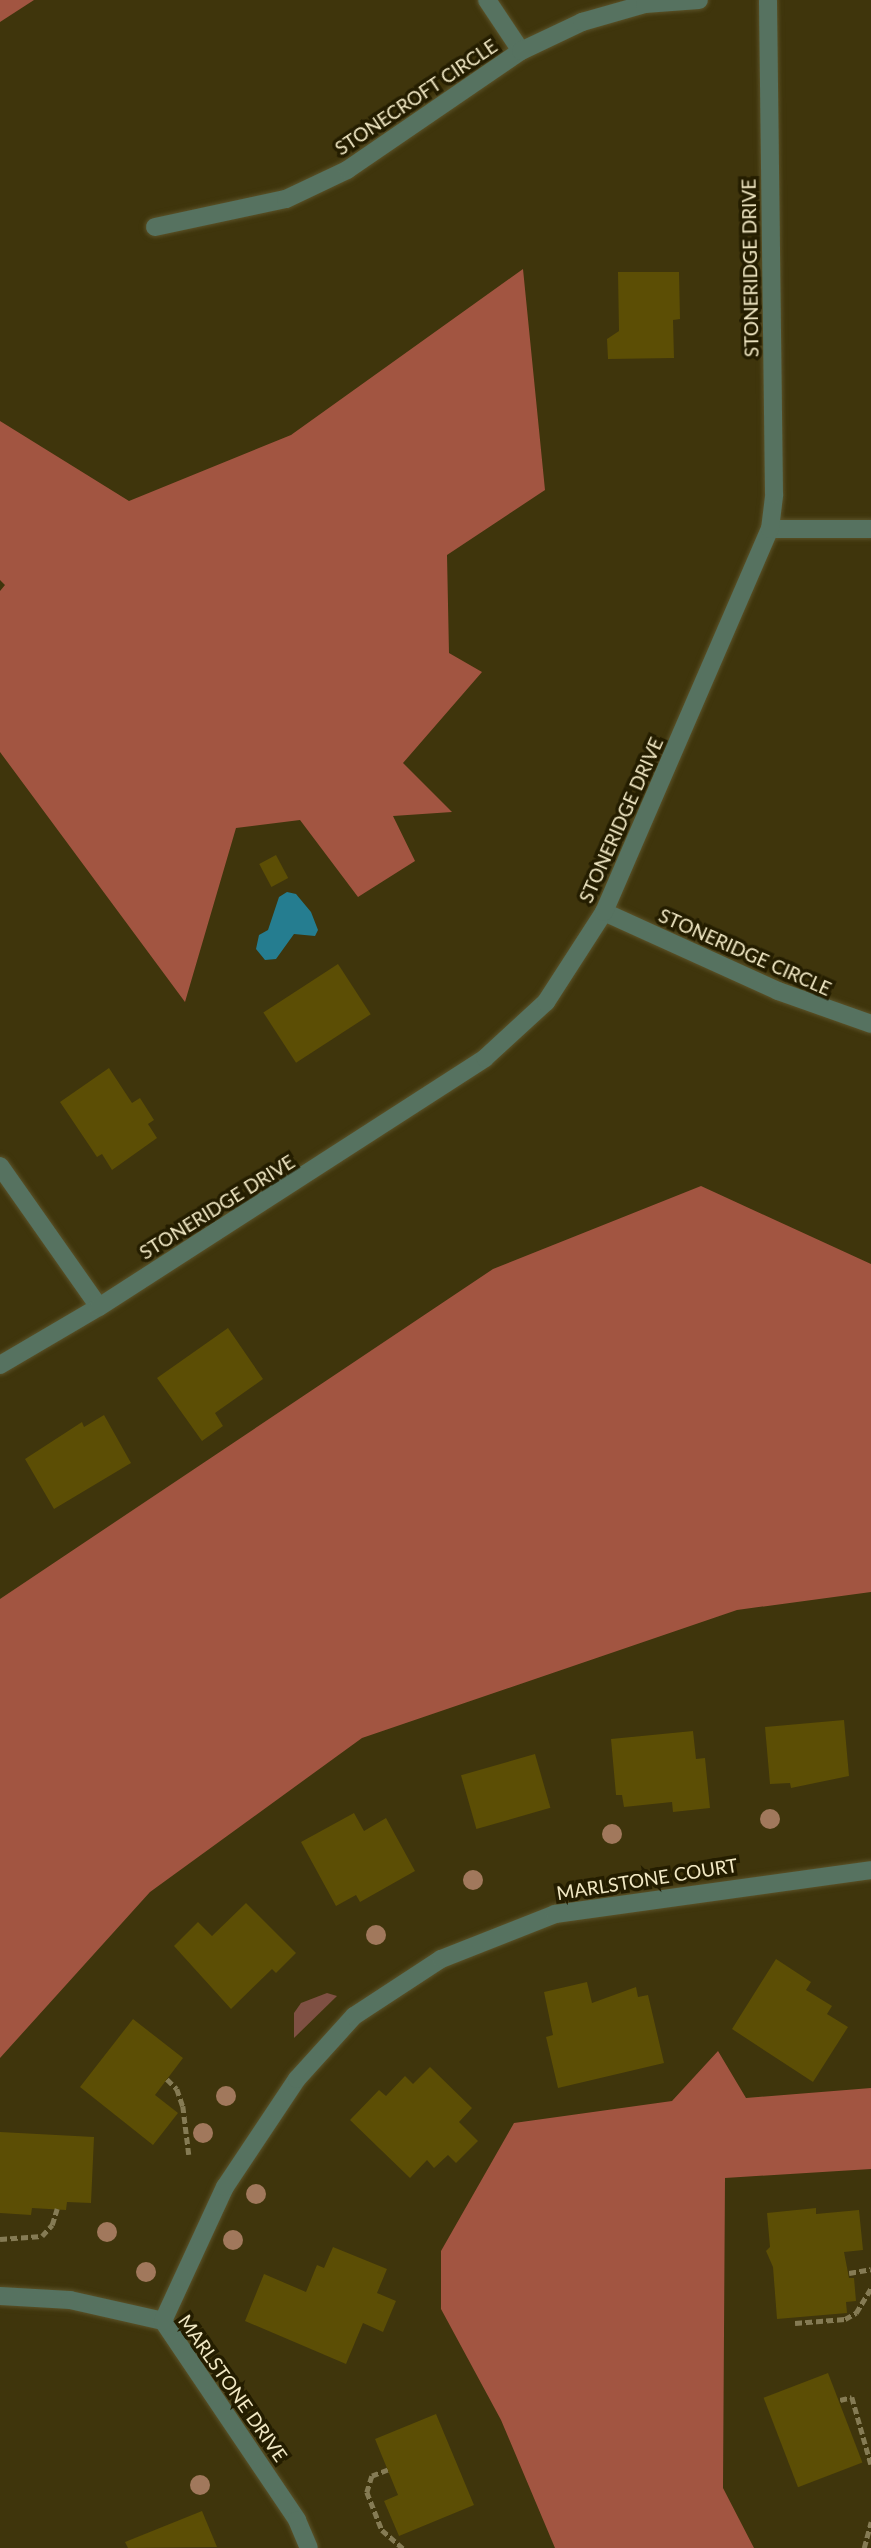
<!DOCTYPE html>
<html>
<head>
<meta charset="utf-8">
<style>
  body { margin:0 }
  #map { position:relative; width:871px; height:2548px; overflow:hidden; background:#3f350c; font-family:Lato,sans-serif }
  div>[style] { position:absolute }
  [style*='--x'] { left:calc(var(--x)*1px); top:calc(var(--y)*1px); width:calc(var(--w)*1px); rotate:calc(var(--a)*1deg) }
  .green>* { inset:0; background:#7f5043 }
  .forest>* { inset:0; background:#a25541 }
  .water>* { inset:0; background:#257d90 }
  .building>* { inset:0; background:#5c4e05; transform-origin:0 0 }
  .path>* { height:4.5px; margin-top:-2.25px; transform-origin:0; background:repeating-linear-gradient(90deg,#857b54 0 7px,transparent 0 10.5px) }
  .roads { filter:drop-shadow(0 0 2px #5b5229) drop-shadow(0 0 2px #5b5229) }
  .minor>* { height:18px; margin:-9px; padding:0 9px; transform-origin:9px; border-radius:9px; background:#567260 }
  .trees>* { width:20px; height:20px; margin:-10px; border-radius:50%; background:#a1785c }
  span { translate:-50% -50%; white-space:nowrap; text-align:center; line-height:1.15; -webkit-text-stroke:7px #241d00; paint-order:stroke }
  .street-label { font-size:19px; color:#f1e8c4 }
</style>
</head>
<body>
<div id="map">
  <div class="green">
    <i style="clip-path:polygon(327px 1993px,337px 1996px,294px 2038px,294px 2013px,301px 2003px)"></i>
  </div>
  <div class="forest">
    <i style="clip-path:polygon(0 0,34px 0,0 22px)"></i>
    <i style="clip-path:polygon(523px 269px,545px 490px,447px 555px,449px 653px,482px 672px,403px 763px,452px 812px,393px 816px,415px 861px,358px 897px,300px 820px,236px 828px,185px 1002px,0 752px,0 591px,5px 585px,0 580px,0 421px,129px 501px,291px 435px)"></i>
    <i style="clip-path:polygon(701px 1186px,871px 1264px,871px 1592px,737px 1610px,362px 1738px,150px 1892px,0 2058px,0 1599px,493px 1269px)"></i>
    <i style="clip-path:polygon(718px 2051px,746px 2098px,871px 2088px,871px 2169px,725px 2178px,723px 2488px,754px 2548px,555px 2548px,501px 2420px,441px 2309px,441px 2251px,514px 2123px,672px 2101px)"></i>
  </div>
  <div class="water">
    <i style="clip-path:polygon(287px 892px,296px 894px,311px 912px,318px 930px,315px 936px,294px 934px,276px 959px,265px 960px,256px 949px,259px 935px,268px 930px,279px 897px)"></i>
  </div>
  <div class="building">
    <i style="clip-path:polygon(618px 272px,679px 272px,680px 319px,673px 320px,674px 358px,608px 359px,607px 339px,619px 331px)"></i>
    <i style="left:276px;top:855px;width:26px;height:19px;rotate:62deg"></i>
    <i style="left:338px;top:964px;width:60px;height:89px;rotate:57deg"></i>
    <i style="clip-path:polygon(109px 1068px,132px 1103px,140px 1098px,154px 1120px,148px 1124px,157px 1138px,112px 1170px,102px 1154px,97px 1157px,60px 1102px)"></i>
    <i style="clip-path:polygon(228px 1328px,263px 1379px,215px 1413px,223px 1426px,202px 1441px,157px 1378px)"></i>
    <i style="clip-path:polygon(104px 1415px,131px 1463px,54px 1509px,25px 1459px,82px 1422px,84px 1427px)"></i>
    <i style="clip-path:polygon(844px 1720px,849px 1776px,791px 1788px,790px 1783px,770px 1784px,765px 1727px)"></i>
    <i style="clip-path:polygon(693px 1731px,696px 1759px,705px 1758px,710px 1808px,673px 1812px,672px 1802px,624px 1807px,622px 1795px,616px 1795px,611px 1739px)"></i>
    <i style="left:535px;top:1754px;width:56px;height:77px;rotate:74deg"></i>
    <i style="clip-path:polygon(354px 1813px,364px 1831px,386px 1818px,415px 1871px,360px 1902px,356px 1895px,336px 1906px,301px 1842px)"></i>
    <i style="clip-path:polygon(246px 1903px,296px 1953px,276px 1973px,272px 1969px,231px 2009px,174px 1946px,198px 1922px,212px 1936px)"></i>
    <i style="clip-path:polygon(776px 1959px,811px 1982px,806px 1990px,832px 2006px,827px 2014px,848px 2027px,813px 2082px,732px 2029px)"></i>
    <i style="clip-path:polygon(587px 1982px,592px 2003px,636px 1987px,638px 1997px,648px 1995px,664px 2063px,558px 2088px,546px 2037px,553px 2035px,544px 1992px)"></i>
    <i style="clip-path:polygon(133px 2019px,183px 2058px,155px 2095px,178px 2113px,153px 2145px,80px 2087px)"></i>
    <i style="clip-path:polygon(430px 2067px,472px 2108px,459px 2122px,478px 2141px,456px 2163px,448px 2155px,434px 2168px,427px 2160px,410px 2178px,350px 2120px,379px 2090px,386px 2096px,405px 2076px,413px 2084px)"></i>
    <i style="clip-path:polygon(0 2132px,94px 2137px,91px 2203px,67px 2202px,66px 2210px,32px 2208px,31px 2215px,0 2213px)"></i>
    <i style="clip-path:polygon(816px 2208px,816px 2214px,859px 2210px,863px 2250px,844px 2252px,849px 2278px,854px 2278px,856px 2301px,846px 2302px,847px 2313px,777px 2319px,773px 2267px,766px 2251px,770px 2247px,767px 2213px)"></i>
    <i style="clip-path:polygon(333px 2247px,387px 2269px,377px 2293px,396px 2301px,383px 2332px,363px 2323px,346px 2364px,245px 2321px,264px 2274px,306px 2292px,317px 2265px,324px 2268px)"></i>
    <i style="left:828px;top:2373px;width:96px;height:69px;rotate:69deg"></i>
    <i style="clip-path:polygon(436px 2414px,474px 2505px,399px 2536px,384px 2501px,398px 2495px,375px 2439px)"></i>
    <i style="clip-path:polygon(202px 2511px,217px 2547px,128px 2548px,125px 2542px)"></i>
  </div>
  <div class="path">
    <i style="--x:167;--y:2079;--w:14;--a:45"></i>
    <i style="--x:177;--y:2089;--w:18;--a:71"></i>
    <i style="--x:183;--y:2106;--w:49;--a:83"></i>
    <i style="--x:0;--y:2239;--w:42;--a:-4.1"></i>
    <i style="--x:42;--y:2236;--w:15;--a:-48"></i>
    <i style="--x:52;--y:2225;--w:17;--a:-73"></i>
    <i style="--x:849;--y:2273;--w:22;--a:-10"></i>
    <i style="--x:795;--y:2323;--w:50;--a:-4.6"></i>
    <i style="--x:845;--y:2319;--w:13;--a:-29"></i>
    <i style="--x:856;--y:2313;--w:29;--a:-59"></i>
    <i style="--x:840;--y:2400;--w:12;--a:-14"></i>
    <i style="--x:852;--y:2397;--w:70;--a:74.2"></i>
    <i style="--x:388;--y:2470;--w:17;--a:159"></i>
    <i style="--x:372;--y:2476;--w:17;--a:107"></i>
    <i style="--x:367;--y:2492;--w:41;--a:68.5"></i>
    <i style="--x:382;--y:2530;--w:28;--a:41"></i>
    <i style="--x:864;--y:2548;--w:27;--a:-75"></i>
  </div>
  <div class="roads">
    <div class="minor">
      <i style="--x:487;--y:0;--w:61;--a:56.3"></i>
      <i style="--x:155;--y:227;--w:134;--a:-12.1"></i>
      <i style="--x:286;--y:199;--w:68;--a:-25.4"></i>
      <i style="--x:347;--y:170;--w:211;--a:-34.4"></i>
      <i style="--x:521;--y:51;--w:68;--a:-25.4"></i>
      <i style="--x:582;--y:22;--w:66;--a:-15.9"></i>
      <i style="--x:645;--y:4;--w:54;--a:-4.2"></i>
      <i style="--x:770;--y:529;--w:101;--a:0"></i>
      <i style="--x:604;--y:912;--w:191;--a:24.4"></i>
      <i style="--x:778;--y:991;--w:99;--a:19.5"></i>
      <i style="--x:0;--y:1166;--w:172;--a:54.9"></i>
      <i style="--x:0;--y:1365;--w:115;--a:-30.4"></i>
      <i style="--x:99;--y:1307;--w:459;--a:-32.8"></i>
      <i style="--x:485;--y:1058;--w:83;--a:-42.6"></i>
      <i style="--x:546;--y:1002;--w:107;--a:-57.2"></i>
      <i style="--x:604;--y:912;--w:417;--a:-66.6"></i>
      <i style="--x:770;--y:529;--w:35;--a:-83"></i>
      <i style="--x:774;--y:494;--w:494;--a:-90.7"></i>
      <i style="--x:0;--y:2296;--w:70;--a:3.3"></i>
      <i style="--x:70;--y:2300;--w:95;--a:12.7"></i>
      <i style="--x:163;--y:2321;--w:240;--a:56"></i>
      <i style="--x:297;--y:2520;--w:30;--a:67"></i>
      <i style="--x:163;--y:2321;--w:148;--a:-65.2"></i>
      <i style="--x:225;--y:2187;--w:130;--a:-56.3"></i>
      <i style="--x:297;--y:2079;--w:85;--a:-47.9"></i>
      <i style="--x:354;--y:2016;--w:104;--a:-33.2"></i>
      <i style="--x:441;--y:1959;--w:123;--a:-21.5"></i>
      <i style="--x:555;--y:1914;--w:319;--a:-7.9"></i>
    </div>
  </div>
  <div class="trees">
    <i style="left:770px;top:1819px"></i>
    <i style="left:612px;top:1834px"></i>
    <i style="left:473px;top:1880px"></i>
    <i style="left:376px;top:1935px"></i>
    <i style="left:226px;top:2096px"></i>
    <i style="left:203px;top:2133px"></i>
    <i style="left:256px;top:2194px"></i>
    <i style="left:107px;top:2232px"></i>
    <i style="left:233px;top:2240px"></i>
    <i style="left:146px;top:2272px"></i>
    <i style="left:200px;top:2485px"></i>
  </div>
  <div class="street-label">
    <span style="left:416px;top:97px;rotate:-34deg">STONECROFT CIRCLE</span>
    <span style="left:750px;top:268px;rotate:-91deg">STONERIDGE DRIVE</span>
    <span style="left:621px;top:820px;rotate:-66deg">STONERIDGE DRIVE</span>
    <span style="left:745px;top:952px;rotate:24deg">STONERIDGE CIRCLE</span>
    <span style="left:217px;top:1207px;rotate:-32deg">STONERIDGE DRIVE</span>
    <span style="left:647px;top:1879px;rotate:-9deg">MARLSTONE COURT</span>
    <span style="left:233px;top:2388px;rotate:55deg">MARLSTONE DRIVE</span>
  </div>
</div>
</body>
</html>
